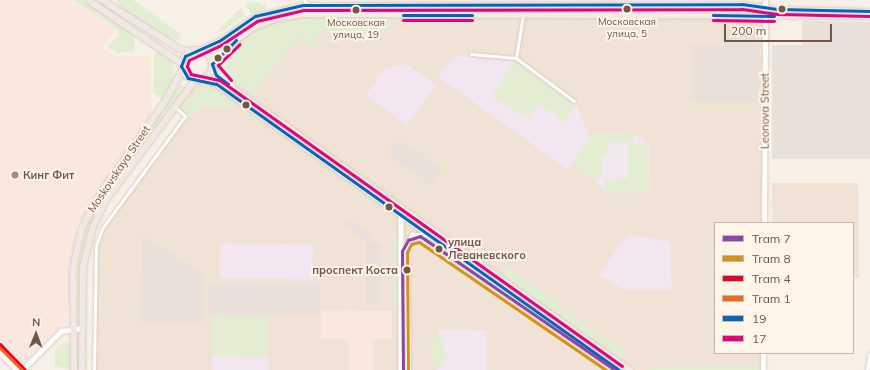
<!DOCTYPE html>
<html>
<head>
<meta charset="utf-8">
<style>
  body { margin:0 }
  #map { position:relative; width:870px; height:370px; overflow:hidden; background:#f7f0e7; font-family:Mulish,sans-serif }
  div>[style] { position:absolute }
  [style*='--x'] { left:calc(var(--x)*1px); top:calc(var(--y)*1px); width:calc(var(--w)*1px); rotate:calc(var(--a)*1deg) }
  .residential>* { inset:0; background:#f0e2d4 }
  .commercial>* { inset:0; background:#fae7dd }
  .industrial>* { inset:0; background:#e9e0d9; transform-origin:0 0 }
  .education>* { inset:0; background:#f2e6f1; transform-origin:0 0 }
  .green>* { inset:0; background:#e3edd1; transform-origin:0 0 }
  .roads { filter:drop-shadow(0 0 1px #d8cdc5) drop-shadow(0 0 1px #d8cdc5) }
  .street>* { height:3px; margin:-1.5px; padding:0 1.5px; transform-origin:1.5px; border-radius:1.5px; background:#fefdfb }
  .secondary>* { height:4.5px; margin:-2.25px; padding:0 2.25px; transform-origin:2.25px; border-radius:2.25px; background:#fefdfb }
  .primary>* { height:5px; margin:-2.5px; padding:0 2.5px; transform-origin:2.5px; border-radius:2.5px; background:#f2ece3 }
  .highway>* { height:6px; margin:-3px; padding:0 3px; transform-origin:3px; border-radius:3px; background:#f1e7e3 }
  .highway>.ring { margin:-3px; padding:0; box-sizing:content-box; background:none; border:6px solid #f1e7e3; border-radius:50% }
  .tram>* { height:1px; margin:-0.5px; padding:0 0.5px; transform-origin:0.5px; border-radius:0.5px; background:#e4e1e4 }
  .bus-1>* { height:3px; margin:-1.5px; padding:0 1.5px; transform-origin:1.5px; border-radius:1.5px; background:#0065bd }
  .bus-2>* { height:3px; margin:-1.5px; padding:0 1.5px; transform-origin:1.5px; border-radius:1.5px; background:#e5007d }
  .tram-1>* { height:3px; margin:-1.5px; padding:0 1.5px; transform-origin:1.5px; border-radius:1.5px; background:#8e44ad }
  .tram-2>* { height:3px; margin:-1.5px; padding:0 1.5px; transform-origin:1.5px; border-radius:1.5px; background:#d69212 }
  .tram-3>* { height:3px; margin:-1.5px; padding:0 1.5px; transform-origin:1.5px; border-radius:1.5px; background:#e4002b }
  .tram-4>* { height:3px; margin:-1.5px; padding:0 1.5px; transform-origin:1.5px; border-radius:1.5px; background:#f26522 }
  .dots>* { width:11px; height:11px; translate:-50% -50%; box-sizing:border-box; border:2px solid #fff5e8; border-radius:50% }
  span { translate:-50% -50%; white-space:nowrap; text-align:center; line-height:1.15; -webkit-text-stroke:4px #fff5e8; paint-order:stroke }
  .bus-label { font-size:10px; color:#745647 }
  .street-label { font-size:11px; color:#745647 }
  .poi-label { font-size:11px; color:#745647; font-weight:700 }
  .left { translate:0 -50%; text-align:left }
  .stop-label { font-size:11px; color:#745647; font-weight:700 }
  .right { translate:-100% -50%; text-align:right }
  .legend { position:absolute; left:714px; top:222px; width:140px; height:132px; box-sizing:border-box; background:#fff5e8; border:1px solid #c7b5a8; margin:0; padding:5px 7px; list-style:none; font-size:12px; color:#745647 }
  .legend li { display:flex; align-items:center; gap:8px; height:20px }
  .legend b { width:20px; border:1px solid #c7b5a8 }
  .north { position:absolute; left:16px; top:314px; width:40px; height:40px; -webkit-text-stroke:3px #fff5e8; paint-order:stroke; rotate:1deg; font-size:11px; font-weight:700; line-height:16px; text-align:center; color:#745647 }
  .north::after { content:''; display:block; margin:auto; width:14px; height:18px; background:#745647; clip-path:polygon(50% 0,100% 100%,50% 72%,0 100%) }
  .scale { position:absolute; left:724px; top:24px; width:108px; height:18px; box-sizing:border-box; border:2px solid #745647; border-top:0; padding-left:5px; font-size:12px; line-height:14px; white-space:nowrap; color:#745647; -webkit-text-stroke:3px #fff5e8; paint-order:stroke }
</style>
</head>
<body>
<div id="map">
  <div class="residential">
    <i style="clip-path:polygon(287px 16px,765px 16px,764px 223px,715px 223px,715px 353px,763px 353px,763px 370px,630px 370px,216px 75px,214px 59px,253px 27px)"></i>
    <i style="clip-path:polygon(203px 79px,211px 81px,619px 370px,94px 370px,96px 245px,103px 227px,185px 116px,173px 106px,195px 81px)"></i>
    <i style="clip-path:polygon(772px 183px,858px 183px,859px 278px,853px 278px,853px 223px,772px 223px)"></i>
  </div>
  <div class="commercial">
    <i style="clip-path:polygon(0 0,69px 0,115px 29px,103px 48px,117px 57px,150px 56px,151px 115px,76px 228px,67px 321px,21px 365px,0 342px)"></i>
    <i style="clip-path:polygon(321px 310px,392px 311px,392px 339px,373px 339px,373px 370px,349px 370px,349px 339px,321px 339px)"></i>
  </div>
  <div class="industrial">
    <i style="clip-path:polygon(802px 21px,870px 22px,870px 159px,772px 159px,772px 45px,802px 45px)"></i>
    <i style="clip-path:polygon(724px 29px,759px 29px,758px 102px,690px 101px,690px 45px,723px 45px)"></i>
    <i style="left:399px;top:139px;width:54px;height:19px;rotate:35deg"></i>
    <i style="left:348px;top:217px;width:32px;height:9px;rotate:35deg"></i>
    <i style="clip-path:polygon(142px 235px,204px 273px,204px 323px,141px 323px)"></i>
    <i style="left:366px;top:243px;width:15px;height:61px"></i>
    <i style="left:209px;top:282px;width:111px;height:33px"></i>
  </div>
  <div class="education">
    <i style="clip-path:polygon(454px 56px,514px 61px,576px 104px,590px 137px,598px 133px,634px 134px,649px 144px,650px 193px,605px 193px,595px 181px,571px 164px,567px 169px,438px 77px)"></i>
    <i style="clip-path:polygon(407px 64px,437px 85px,406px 125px,366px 95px,384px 69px)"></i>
    <i style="clip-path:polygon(628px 234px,670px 242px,672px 289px,623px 289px,599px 276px)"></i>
    <i style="left:220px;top:243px;width:93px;height:35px;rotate:1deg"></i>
    <i style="left:438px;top:330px;width:49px;height:40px;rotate:1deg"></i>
    <i style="left:212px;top:356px;width:57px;height:14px"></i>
  </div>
  <div class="green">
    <i style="clip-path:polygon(73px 0,82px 0,131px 32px,135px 41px,133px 52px,117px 53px,107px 46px,119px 36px,119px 31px)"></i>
    <i style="clip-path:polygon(118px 0,133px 0,179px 33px,181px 39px,170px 41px,118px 6px)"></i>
    <i style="clip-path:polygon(253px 1px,265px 5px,266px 10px,251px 13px,245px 5px)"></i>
    <i style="clip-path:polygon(305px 6px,420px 6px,420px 13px,300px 12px,247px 29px,214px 55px,209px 49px,251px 20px,271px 12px)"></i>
    <i style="left:424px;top:6px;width:165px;height:7px"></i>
    <i style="left:754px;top:6px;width:5px;height:155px;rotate:90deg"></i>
    <i style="clip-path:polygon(241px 8px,245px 16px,221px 32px,218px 31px)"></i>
    <i style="clip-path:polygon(298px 19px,391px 21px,390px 34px,321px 33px,316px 39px,319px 47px,310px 46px,300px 36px,253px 95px,243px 85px,238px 89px,217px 71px,219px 59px,252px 32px)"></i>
    <i style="clip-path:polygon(159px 50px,171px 56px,174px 68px,172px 85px,164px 99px,153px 93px,154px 56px)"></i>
    <i style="clip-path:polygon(514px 61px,576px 104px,565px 122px,538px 104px,528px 119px,492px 96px)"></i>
    <i style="clip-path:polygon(180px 84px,185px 87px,104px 201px,87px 233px,82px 255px,80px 310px,77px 310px,77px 271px,85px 228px,110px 183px)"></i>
    <i style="clip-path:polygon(200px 87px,214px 89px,235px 103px,230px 110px,207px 106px,189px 117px,180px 108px)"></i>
    <i style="clip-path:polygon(598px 134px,634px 134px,634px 142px,608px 143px,607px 155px,602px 156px,602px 175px,595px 180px,572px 165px,591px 136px)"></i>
    <i style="clip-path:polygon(628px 144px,648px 145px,649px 193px,605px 193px,605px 180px,628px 179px)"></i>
    <i style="left:394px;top:233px;width:7px;height:72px"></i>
    <i style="left:506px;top:266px;width:66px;height:11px;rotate:35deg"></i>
    <i style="left:565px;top:308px;width:75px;height:10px;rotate:35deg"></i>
    <i style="left:212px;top:316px;width:56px;height:40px;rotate:1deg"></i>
    <i style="clip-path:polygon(437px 335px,443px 341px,445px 360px,441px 368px,431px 363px,431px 338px)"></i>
    <i style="clip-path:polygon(64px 342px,71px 344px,71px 370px,55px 366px,55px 350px)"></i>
    <i style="clip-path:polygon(762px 366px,762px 370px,649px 370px,651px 367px)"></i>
  </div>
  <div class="roads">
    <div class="street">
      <i style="--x:304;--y:0;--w:7;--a:45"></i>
      <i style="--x:471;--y:54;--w:45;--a:5.1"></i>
      <i style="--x:516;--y:58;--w:44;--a:-80.8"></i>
      <i style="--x:516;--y:58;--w:72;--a:36.6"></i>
      <i style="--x:94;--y:370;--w:125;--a:-89.1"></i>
      <i style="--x:96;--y:245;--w:19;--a:-69"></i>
      <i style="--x:103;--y:227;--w:138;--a:-53.5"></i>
      <i style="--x:185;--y:116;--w:13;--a:-138"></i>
    </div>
    <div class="secondary">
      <i style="--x:401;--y:217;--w:153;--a:90"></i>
      <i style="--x:764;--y:223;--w:223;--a:-89.7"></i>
      <i style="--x:0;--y:352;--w:25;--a:47"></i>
      <i style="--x:22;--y:370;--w:55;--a:-45"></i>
      <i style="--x:61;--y:331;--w:21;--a:-8"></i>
      <i style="--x:408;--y:370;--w:124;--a:-90.9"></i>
      <i style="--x:406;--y:246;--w:13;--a:-61"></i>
      <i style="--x:412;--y:235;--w:16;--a:0"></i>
      <i style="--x:763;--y:370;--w:17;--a:-90"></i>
      <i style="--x:868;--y:370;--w:15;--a:-82"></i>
    </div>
    <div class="primary">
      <i style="--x:197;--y:50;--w:24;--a:-22"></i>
      <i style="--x:219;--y:41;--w:44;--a:-34.8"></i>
      <i style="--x:255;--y:16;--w:49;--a:-12.9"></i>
      <i style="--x:303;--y:5;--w:439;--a:-0.1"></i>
      <i style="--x:742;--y:4;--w:37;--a:8"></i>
      <i style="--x:779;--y:9;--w:91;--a:1.3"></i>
      <i style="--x:212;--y:64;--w:16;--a:-55"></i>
      <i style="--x:221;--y:51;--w:40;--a:-37"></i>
      <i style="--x:253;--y:27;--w:26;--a:-21"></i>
      <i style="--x:277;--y:18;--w:26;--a:-9"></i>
      <i style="--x:303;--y:14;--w:567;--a:0.2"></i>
      <i style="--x:212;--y:67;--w:37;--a:43"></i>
      <i style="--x:239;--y:92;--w:480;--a:35.4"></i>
      <i style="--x:203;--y:79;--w:14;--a:21"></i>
      <i style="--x:216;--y:84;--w:494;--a:35.4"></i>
    </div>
    <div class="highway">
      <i style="--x:88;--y:0;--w:112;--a:34.1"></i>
      <i style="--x:102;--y:0;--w:90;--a:32.3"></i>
      <i style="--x:178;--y:48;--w:13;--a:18"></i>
      <i class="ring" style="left:182px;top:50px;width:24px;height:24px"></i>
      <i style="--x:74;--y:370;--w:101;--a:-90.6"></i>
      <i style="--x:73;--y:269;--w:40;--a:-78"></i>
      <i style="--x:81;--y:230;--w:34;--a:-63"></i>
      <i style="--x:96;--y:200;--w:118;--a:-55"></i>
      <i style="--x:164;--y:103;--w:38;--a:-61"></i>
      <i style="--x:82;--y:370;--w:103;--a:-89.4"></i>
      <i style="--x:83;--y:267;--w:41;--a:-76"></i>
      <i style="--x:93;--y:227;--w:30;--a:-64"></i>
      <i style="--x:106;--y:200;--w:149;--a:-53.4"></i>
    </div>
  </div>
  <div class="tram">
    <i style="--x:405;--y:370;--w:116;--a:-90.5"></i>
    <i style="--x:404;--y:254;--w:15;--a:-62"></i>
    <i style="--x:411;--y:241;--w:9;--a:-18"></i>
    <i style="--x:420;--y:238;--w:233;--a:34.5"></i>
  </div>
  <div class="bus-1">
    <i style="--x:403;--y:15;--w:69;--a:0"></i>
    <i style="--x:713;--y:15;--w:61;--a:0.9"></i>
    <i style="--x:228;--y:84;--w:15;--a:-143"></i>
    <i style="--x:216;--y:75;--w:12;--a:-110"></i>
    <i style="--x:212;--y:64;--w:34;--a:-45"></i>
    <i style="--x:619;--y:370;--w:494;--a:-144.6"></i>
    <i style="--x:216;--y:84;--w:29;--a:-168"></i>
    <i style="--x:188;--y:78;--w:14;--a:-120"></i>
    <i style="--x:181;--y:66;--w:11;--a:-68"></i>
    <i style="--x:185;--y:56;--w:37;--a:-24"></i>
    <i style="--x:219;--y:41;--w:44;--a:-34.8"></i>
    <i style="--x:255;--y:16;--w:49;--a:-12.9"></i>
    <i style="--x:303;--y:5;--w:439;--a:-0.1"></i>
    <i style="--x:742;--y:4;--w:37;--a:8"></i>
    <i style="--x:779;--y:9;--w:91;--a:1.3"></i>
  </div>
  <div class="bus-2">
    <i style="--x:403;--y:20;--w:69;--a:0"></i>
    <i style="--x:713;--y:20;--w:61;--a:0.9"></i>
    <i style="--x:231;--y:80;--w:20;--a:-131"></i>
    <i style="--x:218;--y:65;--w:30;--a:-44"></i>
    <i style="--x:622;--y:366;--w:494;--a:-144.6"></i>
    <i style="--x:219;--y:80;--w:29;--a:-168"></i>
    <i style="--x:191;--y:74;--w:9;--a:-117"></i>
    <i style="--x:187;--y:66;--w:6;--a:-72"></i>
    <i style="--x:189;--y:60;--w:35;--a:-25"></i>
    <i style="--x:221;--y:45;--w:43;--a:-33.7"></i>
    <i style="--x:257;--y:21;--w:48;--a:-13.2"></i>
    <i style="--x:304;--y:10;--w:438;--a:-0.1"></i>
    <i style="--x:742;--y:9;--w:37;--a:8"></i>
    <i style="--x:779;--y:14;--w:91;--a:1.3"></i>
  </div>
  <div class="tram-1">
    <i style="--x:403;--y:370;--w:119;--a:-90.5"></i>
    <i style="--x:402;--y:251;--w:13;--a:-61"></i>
    <i style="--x:408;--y:240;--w:13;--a:-18"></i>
    <i style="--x:420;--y:236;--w:237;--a:34.5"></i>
  </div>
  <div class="tram-2">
    <i style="--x:408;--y:370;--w:118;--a:-90.5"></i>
    <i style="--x:407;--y:252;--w:9;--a:-63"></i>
    <i style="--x:411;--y:244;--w:8;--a:-14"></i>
    <i style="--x:419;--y:242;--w:227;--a:34.4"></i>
  </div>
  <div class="tram-3">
    <i style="--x:0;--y:344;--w:36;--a:46"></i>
  </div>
  <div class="tram-4">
    <i style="--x:0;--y:348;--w:31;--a:45"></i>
  </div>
  <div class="dots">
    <i style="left:627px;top:9px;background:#745647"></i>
    <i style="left:782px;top:9px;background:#745647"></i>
    <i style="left:356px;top:10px;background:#745647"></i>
    <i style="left:227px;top:49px;background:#745647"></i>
    <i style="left:218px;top:58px;background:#745647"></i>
    <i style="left:246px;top:105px;background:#745647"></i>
    <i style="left:15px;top:175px;background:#a28c7f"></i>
    <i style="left:389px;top:207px;background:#745647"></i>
    <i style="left:439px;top:249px;background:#745647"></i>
    <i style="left:407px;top:270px;background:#745647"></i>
  </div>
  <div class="bus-label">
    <span style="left:627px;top:27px">Московская<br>улица, 5</span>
    <span style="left:356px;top:28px">Московская<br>улица, 19</span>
  </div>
  <div class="street-label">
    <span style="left:765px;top:111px;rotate:-90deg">Leonova Street</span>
    <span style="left:119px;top:169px;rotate:-56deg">Moskovskaya Street</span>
  </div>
  <div class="poi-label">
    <span class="left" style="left:23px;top:175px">Кинг Фит</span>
  </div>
  <div class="stop-label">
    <span class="left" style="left:448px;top:249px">улица<br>Леваневского</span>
    <span class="right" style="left:398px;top:270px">проспект Коста</span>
  </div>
  <ul class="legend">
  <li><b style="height:5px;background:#8e44ad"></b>Tram 7</li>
  <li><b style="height:5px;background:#d69212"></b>Tram 8</li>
  <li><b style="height:5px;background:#e4002b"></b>Tram 4</li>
  <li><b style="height:5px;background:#f26522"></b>Tram 1</li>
  <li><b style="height:5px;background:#0065bd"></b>19</li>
  <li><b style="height:5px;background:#e5007d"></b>17</li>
  </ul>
  <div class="north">N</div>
  <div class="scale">200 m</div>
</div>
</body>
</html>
